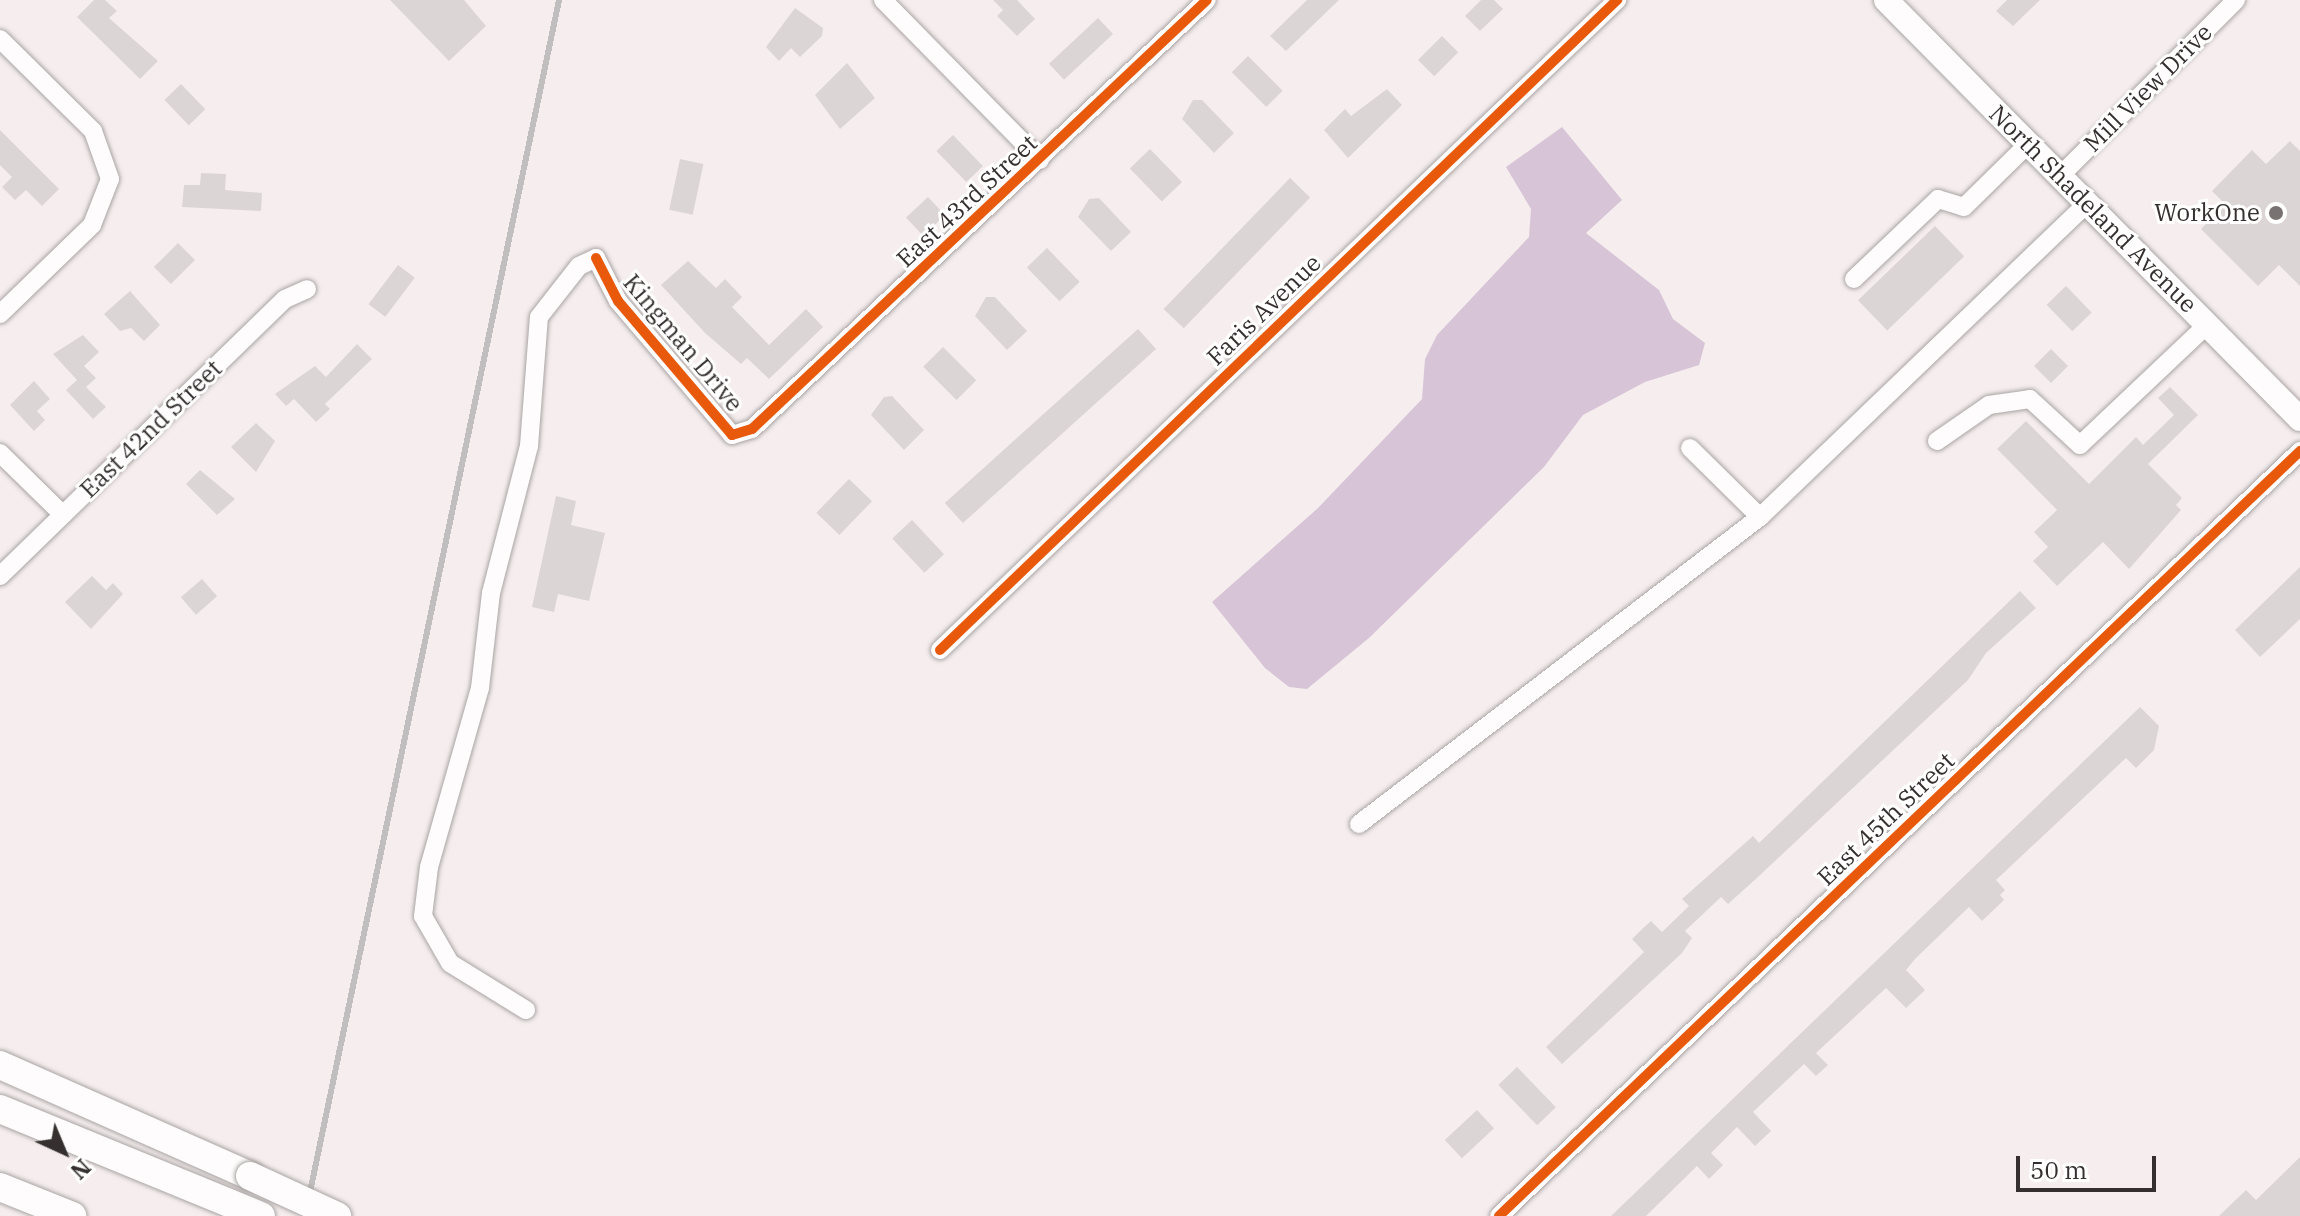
<!DOCTYPE html>
<html>
<head>
<meta charset="utf-8">
<style>
  body { margin:0 }
  #map { position:relative; width:2300px; height:1216px; overflow:hidden; background:#f6eeee; font-family:"IBM Plex Serif",serif }
  div>[style] { position:absolute }
  [style*='--x'] { left:calc(var(--x)*1px); top:calc(var(--y)*1px); width:calc(var(--w)*1px); rotate:calc(var(--a)*1deg) }
  .water>* { inset:0; background:#d8c4d7 }
  .building>* { inset:0; background:#dcd5d6; transform-origin:0 0 }
  .roads { filter:drop-shadow(0 0 2px #aaa4a4) drop-shadow(0 0 2px #aaa4a4) }
  .minor>* { height:18px; margin:-9px; padding:0 9px; transform-origin:9px; border-radius:9px; background:#fefcfc }
  .major>* { height:24px; margin:-12px; padding:0 12px; transform-origin:12px; border-radius:12px; background:#fefcfc }
  .highway>* { height:28px; margin:-14px; padding:0 14px; transform-origin:14px; border-radius:14px; background:#fefcfc }
  .rail>* { height:6px; margin:-3px; padding:0 3px; transform-origin:3px; border-radius:3px; background:#c0bebe }
  .bridges { filter:drop-shadow(0 0 2px #aaa4a4) drop-shadow(0 0 2px #aaa4a4) }
  .highway-bridge>* { height:28px; margin:-14px; padding:0 14px; transform-origin:14px; border-radius:14px; background:#fefcfc }
  .cycleway>* { height:10px; margin:-5px; padding:0 5px; transform-origin:5px; border-radius:5px; background:#e8590c }
  .dots>* { width:22px; height:22px; translate:-50% -50%; box-sizing:border-box; border:4px solid #fff; border-radius:50% }
  span { translate:-50% -50%; white-space:nowrap; text-align:center; line-height:1.15; -webkit-text-stroke:6px #fff; paint-order:stroke }
  .street-label { font-size:24px; color:#352f2f }
  .poi-label { font-size:24px; color:#352f2f }
  .right { translate:-100% -50%; text-align:right }
  .north { position:absolute; left:24px; top:1112px; width:80px; height:80px; -webkit-text-stroke:6px #fff; paint-order:stroke; rotate:136deg; font-size:22px; font-weight:700; line-height:32px; text-align:center; color:#352f2f }
  .north::after { content:''; display:block; margin:auto; width:28px; height:36px; background:#352f2f; clip-path:polygon(50% 0,100% 100%,50% 72%,0 100%) }
  .scale { position:absolute; left:2016px; top:1156px; width:140px; height:36px; box-sizing:border-box; border:4px solid #352f2f; border-top:0; padding-left:10px; font-size:24px; line-height:28px; white-space:nowrap; color:#352f2f; -webkit-text-stroke:6px #fff; paint-order:stroke }
</style>
</head>
<body>
<div id="map">
  <div class="water">
    <i style="clip-path:polygon(1562px 127px,1622px 200px,1586px 233px,1659px 290px,1673px 319px,1705px 343px,1699px 365px,1645px 382px,1583px 415px,1544px 467px,1369px 638px,1307px 689px,1289px 687px,1265px 668px,1212px 602px,1318px 508px,1422px 399px,1425px 359px,1437px 335px,1529px 237px,1531px 209px,1506px 167px)"></i>
  </div>
  <div class="building">
    <i style="clip-path:polygon(94px 0,105px 0,117px 11px,109px 18px,158px 61px,140px 79px,77px 17px)"></i>
    <i style="clip-path:polygon(390px 0,464px 0,486px 26px,449px 61px)"></i>
    <i style="clip-path:polygon(993px 0,1017px 0,1035px 19px,1017px 36px,997px 16px,1003px 10px)"></i>
    <i style="clip-path:polygon(1307px 0,1339px 0,1286px 51px,1270px 36px)"></i>
    <i style="clip-path:polygon(1481px 0,1494px 0,1503px 9px,1480px 31px,1465px 16px)"></i>
    <i style="clip-path:polygon(2007px 0,2040px 0,2013px 26px,1996px 11px)"></i>
    <i style="clip-path:polygon(795px 8px,823px 28px,822px 36px,800px 57px,791px 48px,779px 61px,766px 47px)"></i>
    <i style="left:1098px;top:18px;width:22px;height:67px;rotate:47deg"></i>
    <i style="left:1442px;top:36px;width:23px;height:34px;rotate:45deg"></i>
    <i style="left:1248px;top:56px;width:49px;height:23px;rotate:45deg"></i>
    <i style="clip-path:polygon(847px 63px,875px 98px,840px 129px,815px 95px)"></i>
    <i style="left:181px;top:84px;width:35px;height:23px;rotate:46deg"></i>
    <i style="clip-path:polygon(1387px 89px,1402px 105px,1348px 158px,1324px 130px,1345px 109px,1351px 116px)"></i>
    <i style="clip-path:polygon(1193px 100px,1202px 100px,1234px 133px,1214px 153px,1182px 119px)"></i>
    <i style="clip-path:polygon(0 130px,59px 189px,42px 206px,26px 190px,15px 200px,2px 187px,12px 177px,0 165px)"></i>
    <i style="left:953px;top:135px;width:43px;height:23px;rotate:46deg"></i>
    <i style="clip-path:polygon(2290px 141px,2300px 151px,2300px 286px,2279px 265px,2258px 286px,2201px 229px,2225px 204px,2212px 191px,2252px 150px,2266px 164px)"></i>
    <i style="left:1150px;top:149px;width:46px;height:28px;rotate:46deg"></i>
    <i style="left:680px;top:159px;width:24px;height:52px;rotate:12deg"></i>
    <i style="clip-path:polygon(201px 173px,226px 174px,225px 190px,262px 193px,261px 211px,182px 207px,184px 185px,200px 185px)"></i>
    <i style="left:1290px;top:178px;width:28px;height:182px;rotate:44deg"></i>
    <i style="left:928px;top:197px;width:25px;height:30px;rotate:47deg"></i>
    <i style="clip-path:polygon(1099px 198px,1131px 232px,1111px 251px,1078px 217px,1089px 199px)"></i>
    <i style="left:1935px;top:226px;width:42px;height:107px;rotate:46deg"></i>
    <i style="left:178px;top:243px;width:24px;height:34px;rotate:45deg"></i>
    <i style="left:1047px;top:248px;width:47px;height:28px;rotate:46deg"></i>
    <i style="clip-path:polygon(688px 261px,716px 288px,725px 279px,742px 297px,732px 307px,769px 345px,806px 309px,823px 327px,769px 379px,747px 358px,741px 364px,705px 333px,661px 285px)"></i>
    <i style="left:398px;top:265px;width:21px;height:49px;rotate:37deg"></i>
    <i style="left:2066px;top:286px;width:37px;height:27px;rotate:46deg"></i>
    <i style="clip-path:polygon(130px 291px,160px 325px,144px 341px,131px 328px,120px 331px,104px 314px)"></i>
    <i style="clip-path:polygon(986px 297px,995px 297px,1027px 331px,1007px 350px,975px 316px)"></i>
    <i style="left:1138px;top:329px;width:27px;height:260px;rotate:48deg"></i>
    <i style="clip-path:polygon(83px 335px,99px 352px,84px 366px,96px 378px,86px 387px,106px 407px,93px 419px,66px 390px,77px 380px,53px 354px)"></i>
    <i style="clip-path:polygon(357px 344px,372px 359px,325px 404px,330px 409px,316px 422px,294px 399px,286px 406px,275px 394px,315px 366px,326px 377px)"></i>
    <i style="left:943px;top:347px;width:47px;height:28px;rotate:45deg"></i>
    <i style="left:2051px;top:349px;width:24px;height:24px;rotate:45deg"></i>
    <i style="clip-path:polygon(34px 381px,50px 399px,37px 411px,45px 420px,34px 431px,10px 405px)"></i>
    <i style="clip-path:polygon(2170px 387px,2198px 415px,2148px 464px,2182px 498px,2176px 505px,2181px 510px,2129px 569px,2103px 542px,2057px 586px,2033px 561px,2048px 547px,2034px 532px,2057px 510px,1997px 449px,2026px 421px,2089px 484px,2136px 437px,2143px 445px,2174px 415px,2158px 398px)"></i>
    <i style="clip-path:polygon(892px 396px,924px 430px,904px 450px,871px 415px,884px 397px)"></i>
    <i style="clip-path:polygon(256px 423px,275px 441px,256px 472px,231px 447px)"></i>
    <i style="clip-path:polygon(200px 470px,235px 499px,217px 515px,186px 484px)"></i>
    <i style="left:849px;top:479px;width:32px;height:47px;rotate:44deg"></i>
    <i style="clip-path:polygon(556px 496px,576px 501px,571px 525px,605px 533px,589px 601px,558px 594px,554px 612px,532px 607px)"></i>
    <i style="left:912px;top:520px;width:47px;height:27px;rotate:47deg"></i>
    <i style="clip-path:polygon(2300px 567px,2300px 619px,2260px 657px,2235px 630px)"></i>
    <i style="clip-path:polygon(92px 576px,106px 590px,113px 583px,123px 594px,91px 629px,65px 602px)"></i>
    <i style="left:202px;top:579px;width:23px;height:28px;rotate:49deg"></i>
    <i style="clip-path:polygon(2020px 591px,2036px 608px,1986px 653px,1968px 680px,1758px 877px,1728px 904px,1721px 897px,1685px 931px,1692px 938px,1682px 953px,1562px 1064px,1546px 1047px,1644px 952px,1632px 939px,1642px 929px,1651px 921px,1662px 932px,1689px 906px,1682px 899px,1753px 836px,1759px 843px)"></i>
    <i style="clip-path:polygon(2140px 707px,2159px 726px,2154px 750px,2136px 768px,2126px 758px,1996px 880px,2005px 890px,2000px 895px,2004px 900px,1982px 921px,1969px 907px,1916px 958px,1906px 970px,1925px 990px,1906px 1008px,1886px 988px,1816px 1053px,1828px 1065px,1816px 1076px,1804px 1064px,1753px 1112px,1771px 1131px,1755px 1146px,1737px 1127px,1711px 1153px,1723px 1165px,1709px 1179px,1697px 1166px,1646px 1216px,1611px 1216px)"></i>
    <i style="left:1517px;top:1067px;width:56px;height:26px;rotate:46deg"></i>
    <i style="left:1477px;top:1110px;width:25px;height:44px;rotate:47deg"></i>
    <i style="clip-path:polygon(2300px 1157px,2300px 1216px,2219px 1216px,2246px 1190px,2256px 1200px)"></i>
  </div>
  <div class="roads">
    <div class="minor">
      <i style="--x:883;--y:0;--w:224;--a:45.5"></i>
      <i style="--x:0;--y:39;--w:131;--a:44.7"></i>
      <i style="--x:93;--y:131;--w:51;--a:70.5"></i>
      <i style="--x:110;--y:179;--w:49;--a:111.4"></i>
      <i style="--x:92;--y:225;--w:128;--a:135.9"></i>
      <i style="--x:2060;--y:176;--w:249;--a:-45"></i>
      <i style="--x:1854;--y:279;--w:116;--a:-43.6"></i>
      <i style="--x:1938;--y:199;--w:27;--a:17"></i>
      <i style="--x:1964;--y:207;--w:90;--a:-44.5"></i>
      <i style="--x:1937;--y:441;--w:63;--a:-34.7"></i>
      <i style="--x:1989;--y:405;--w:41;--a:-8.3"></i>
      <i style="--x:2030;--y:399;--w:68;--a:42.6"></i>
      <i style="--x:2080;--y:445;--w:175;--a:-43.4"></i>
      <i style="--x:1690;--y:448;--w:98;--a:44.6"></i>
      <i style="--x:0;--y:453;--w:88;--a:44.5"></i>
      <i style="--x:0;--y:576;--w:397;--a:-44.2"></i>
      <i style="--x:285;--y:299;--w:24;--a:-24"></i>
      <i style="--x:940;--y:650;--w:939;--a:-43.83"></i>
      <i style="--x:1359;--y:824;--w:505;--a:-37.44"></i>
      <i style="--x:1760;--y:517;--w:453;--a:-43.8"></i>
      <i style="--x:526;--y:1010;--w:89;--a:-148.3"></i>
      <i style="--x:450;--y:963;--w:54;--a:-119.9"></i>
      <i style="--x:423;--y:916;--w:49;--a:-83"></i>
      <i style="--x:429;--y:867;--w:186;--a:-74.1"></i>
      <i style="--x:480;--y:688;--w:96;--a:-83.4"></i>
      <i style="--x:491;--y:593;--w:152;--a:-75.5"></i>
      <i style="--x:529;--y:446;--w:129;--a:-85.6"></i>
      <i style="--x:539;--y:317;--w:65;--a:-51.9"></i>
      <i style="--x:579;--y:266;--w:19;--a:-25"></i>
      <i style="--x:596;--y:258;--w:48;--a:62.9"></i>
      <i style="--x:618;--y:301;--w:176;--a:49.6"></i>
      <i style="--x:732;--y:435;--w:21;--a:-17"></i>
      <i style="--x:752;--y:429;--w:625;--a:-43.32"></i>
      <i style="--x:1499;--y:1216;--w:1108;--a:-43.68"></i>
    </div>
    <div class="major">
      <i style="--x:1886;--y:0;--w:589;--a:45.34"></i>
    </div>
    <div class="highway">
      <i style="--x:0;--y:1065;--w:274;--a:23.9"></i>
      <i style="--x:0;--y:1109;--w:282;--a:22.3"></i>
      <i style="--x:0;--y:1187;--w:78;--a:21.9"></i>
    </div>
  </div>
  <div class="rail">
    <i style="--x:305;--y:1216;--w:1242;--a:-78.2"></i>
  </div>
  <div class="bridges">
    <div class="highway-bridge">
      <i style="--x:250;--y:1176;--w:96;--a:24.7"></i>
    </div>
  </div>
  <div class="cycleway">
    <i style="--x:596;--y:258;--w:48;--a:62.9"></i>
    <i style="--x:618;--y:301;--w:176;--a:49.6"></i>
    <i style="--x:732;--y:435;--w:21;--a:-17"></i>
    <i style="--x:752;--y:429;--w:625;--a:-43.32"></i>
    <i style="--x:940;--y:650;--w:939;--a:-43.83"></i>
    <i style="--x:1499;--y:1216;--w:1108;--a:-43.68"></i>
  </div>
  <div class="dots">
    <i style="left:2276px;top:213px;background:#797272"></i>
  </div>
  <div class="street-label">
    <span style="left:2148px;top:88px;rotate:-45deg">Mill View Drive</span>
    <span style="left:967px;top:201px;rotate:-43deg">East 43rd Street</span>
    <span style="left:2093px;top:209px;rotate:45deg">North Shadeland Avenue</span>
    <span style="left:1264px;top:310px;rotate:-44deg">Faris Avenue</span>
    <span style="left:683px;top:343px;rotate:50deg">Kingman Drive</span>
    <span style="left:151px;top:429px;rotate:-44deg">East 42nd Street</span>
    <span style="left:1886px;top:819px;rotate:-44deg">East 45th Street</span>
  </div>
  <div class="poi-label">
    <span class="right" style="left:2260px;top:213px">WorkOne</span>
  </div>
  <div class="north">N</div>
  <div class="scale">50 m</div>
</div>
</body>
</html>
